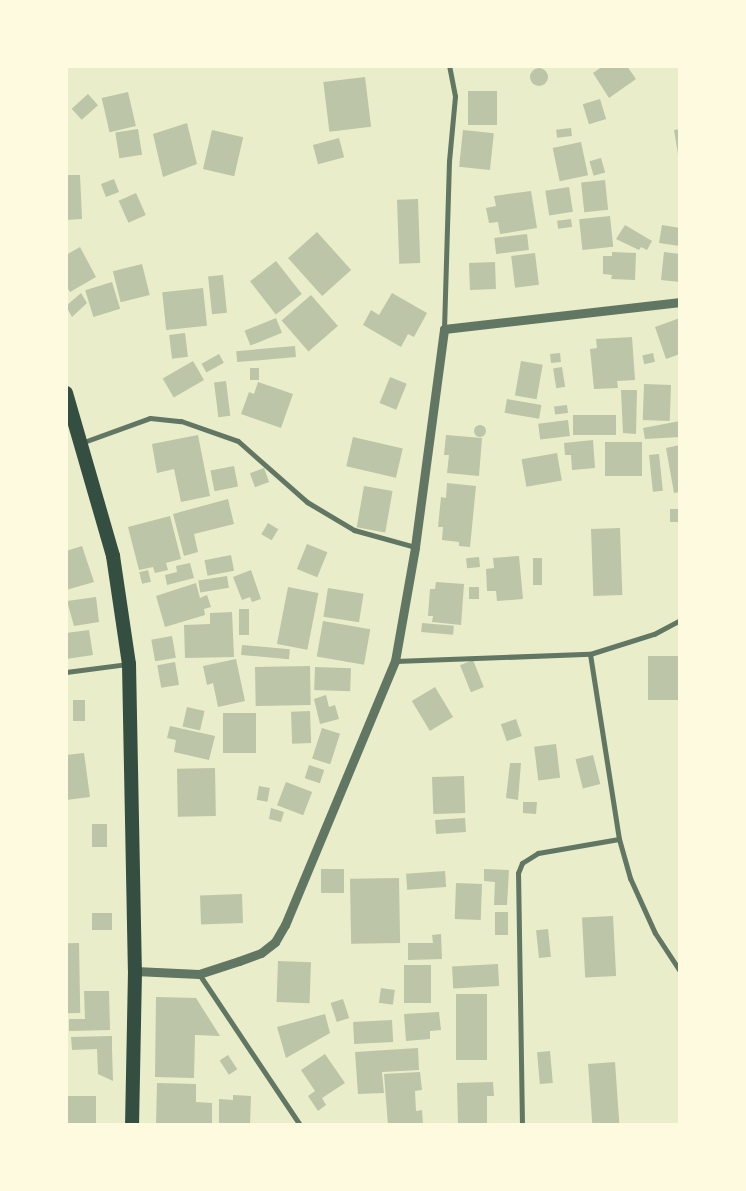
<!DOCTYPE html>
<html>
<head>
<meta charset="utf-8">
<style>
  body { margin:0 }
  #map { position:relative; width:746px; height:1191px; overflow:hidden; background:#e9edc9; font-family:"Varela Round",sans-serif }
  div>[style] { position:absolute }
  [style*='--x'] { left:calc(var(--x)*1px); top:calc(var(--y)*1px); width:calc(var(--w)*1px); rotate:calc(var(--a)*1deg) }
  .building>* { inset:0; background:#bcc5a7; transform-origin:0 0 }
  .round { border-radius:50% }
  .minor>* { height:5px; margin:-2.5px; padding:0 2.5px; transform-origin:2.5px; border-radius:2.5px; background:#617663 }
  .tertiary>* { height:9px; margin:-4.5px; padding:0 4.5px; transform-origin:4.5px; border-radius:4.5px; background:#617663 }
  .trunk>* { height:14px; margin:-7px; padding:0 7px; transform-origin:7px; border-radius:7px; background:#344e41 }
  span { translate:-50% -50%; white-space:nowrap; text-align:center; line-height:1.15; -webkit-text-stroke:5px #fefae0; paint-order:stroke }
  .frame { position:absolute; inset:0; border:68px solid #fefae0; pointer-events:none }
</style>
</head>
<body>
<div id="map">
  <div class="building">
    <i style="clip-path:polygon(603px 66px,627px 66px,636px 79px,609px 98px,593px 73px)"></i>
    <i class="round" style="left:530px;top:68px;width:18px;height:18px"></i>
    <i style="left:365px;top:77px;width:50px;height:42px;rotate:83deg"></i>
    <i style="left:468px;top:91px;width:29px;height:34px"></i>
    <i style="left:128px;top:92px;width:35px;height:27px;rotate:77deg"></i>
    <i style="left:88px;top:94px;width:15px;height:22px;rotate:48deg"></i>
    <i style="left:600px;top:99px;width:21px;height:18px;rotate:73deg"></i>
    <i style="clip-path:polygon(187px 123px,197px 164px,163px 177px,153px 134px)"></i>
    <i style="left:571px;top:128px;width:8px;height:15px;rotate:83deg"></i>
    <i style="left:138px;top:129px;width:26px;height:23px;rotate:81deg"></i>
    <i style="clip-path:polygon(680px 129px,680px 159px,679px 160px,674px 130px)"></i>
    <i style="left:212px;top:130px;width:32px;height:40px;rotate:13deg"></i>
    <i style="left:463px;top:130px;width:31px;height:37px;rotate:6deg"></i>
    <i style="left:339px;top:138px;width:20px;height:27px;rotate:75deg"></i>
    <i style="left:581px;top:142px;width:34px;height:29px;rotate:78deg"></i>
    <i style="left:601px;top:158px;width:15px;height:12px;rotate:74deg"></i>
    <i style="clip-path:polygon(66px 175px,80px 175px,82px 219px,66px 220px)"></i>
    <i style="left:114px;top:179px;width:14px;height:14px;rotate:69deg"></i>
    <i style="left:605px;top:180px;width:30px;height:24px;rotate:84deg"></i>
    <i style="left:569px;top:187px;width:25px;height:24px;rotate:81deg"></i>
    <i style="clip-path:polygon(531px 191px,537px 228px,500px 234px,498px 222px,489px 223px,486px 208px,496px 206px,494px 196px)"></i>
    <i style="left:136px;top:193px;width:24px;height:19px;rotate:66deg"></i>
    <i style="left:418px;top:199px;width:64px;height:21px;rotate:88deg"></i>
    <i style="left:610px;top:216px;width:31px;height:31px;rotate:84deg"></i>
    <i style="left:571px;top:219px;width:8px;height:14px;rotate:83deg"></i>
    <i style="clip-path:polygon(625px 225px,652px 241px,647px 250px,641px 247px,639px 250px,616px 239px)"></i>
    <i style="clip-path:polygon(662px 225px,680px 228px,680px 246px,659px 243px)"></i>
    <i style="left:317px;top:232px;width:51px;height:39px;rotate:48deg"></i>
    <i style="left:527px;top:234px;width:16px;height:33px;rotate:83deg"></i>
    <i style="clip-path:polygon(80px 247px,96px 277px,70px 292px,66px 286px,66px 255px)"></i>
    <i style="clip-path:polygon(612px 252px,636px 253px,635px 280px,611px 279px,612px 275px,603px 274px,603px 256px,612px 256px)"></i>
    <i style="clip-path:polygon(664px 252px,680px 254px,680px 282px,661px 280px)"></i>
    <i style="left:535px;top:253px;width:32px;height:24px;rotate:83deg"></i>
    <i style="left:276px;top:261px;width:42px;height:33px;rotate:52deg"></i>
    <i style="left:495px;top:262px;width:27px;height:26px;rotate:88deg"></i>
    <i style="left:142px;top:264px;width:32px;height:30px;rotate:76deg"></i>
    <i style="left:223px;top:275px;width:38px;height:15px;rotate:84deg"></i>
    <i style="left:112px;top:282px;width:28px;height:28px;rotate:73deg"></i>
    <i style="left:203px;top:288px;width:38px;height:41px;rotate:84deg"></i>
    <i style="clip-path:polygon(81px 293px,87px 303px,72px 317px,66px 306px)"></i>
    <i style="clip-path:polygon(392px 293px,427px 313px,414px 337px,408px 334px,401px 347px,363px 325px,371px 310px,379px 315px)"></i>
    <i style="left:311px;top:295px;width:41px;height:39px;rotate:49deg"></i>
    <i style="left:276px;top:318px;width:16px;height:34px;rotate:68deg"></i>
    <i style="clip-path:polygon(680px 318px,680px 354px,666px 359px,655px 327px)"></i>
    <i style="left:185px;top:333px;width:24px;height:16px;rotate:83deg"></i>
    <i style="clip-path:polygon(632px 337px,635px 380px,617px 381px,618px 388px,594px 389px,590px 349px,597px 348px,596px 339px)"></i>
    <i style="left:295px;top:346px;width:11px;height:59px;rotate:85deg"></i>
    <i style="left:560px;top:353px;width:9px;height:10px;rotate:84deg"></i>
    <i style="left:653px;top:353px;width:9px;height:11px;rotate:77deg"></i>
    <i style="left:219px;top:354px;width:10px;height:20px;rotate:61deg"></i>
    <i style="left:193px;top:361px;width:22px;height:35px;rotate:60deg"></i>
    <i style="left:521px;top:361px;width:22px;height:35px;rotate:10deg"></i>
    <i style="left:562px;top:367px;width:20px;height:9px;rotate:81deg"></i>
    <i style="left:250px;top:368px;width:9px;height:12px"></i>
    <i style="left:390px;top:377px;width:18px;height:28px;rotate:22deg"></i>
    <i style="left:226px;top:381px;width:35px;height:12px;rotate:83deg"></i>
    <i style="clip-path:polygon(258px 382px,293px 394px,281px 428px,241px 414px,249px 392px,254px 394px)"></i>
    <i style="left:644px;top:384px;width:27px;height:36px;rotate:2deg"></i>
    <i style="clip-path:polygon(621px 390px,637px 390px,636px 434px,623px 433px)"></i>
    <i style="left:507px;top:399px;width:35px;height:14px;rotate:10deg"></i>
    <i style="left:567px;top:405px;width:8px;height:13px;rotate:83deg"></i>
    <i style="left:616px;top:415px;width:20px;height:43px;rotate:90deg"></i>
    <i style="left:568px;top:420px;width:16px;height:30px;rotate:83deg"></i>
    <i style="clip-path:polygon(680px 421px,680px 437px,645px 439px,643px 428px)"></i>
    <i class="round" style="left:474px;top:425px;width:12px;height:12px"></i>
    <i style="clip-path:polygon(198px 435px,210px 496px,181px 502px,174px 469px,157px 473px,152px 444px)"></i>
    <i style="clip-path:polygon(446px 435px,482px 438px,479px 476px,447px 473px,449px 455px,444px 455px)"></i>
    <i style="left:353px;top:437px;width:51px;height:30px;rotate:13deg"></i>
    <i style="clip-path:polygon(593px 440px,595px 468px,572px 470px,571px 455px,565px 455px,564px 443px)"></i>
    <i style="left:605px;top:442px;width:37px;height:34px"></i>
    <i style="clip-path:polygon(680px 445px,680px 492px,674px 493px,666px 448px)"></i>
    <i style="left:557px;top:453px;width:28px;height:36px;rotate:80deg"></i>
    <i style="left:659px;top:454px;width:37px;height:10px;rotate:84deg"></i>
    <i style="left:234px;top:466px;width:21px;height:24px;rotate:79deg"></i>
    <i style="left:264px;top:468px;width:15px;height:15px;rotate:70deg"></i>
    <i style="clip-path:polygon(447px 483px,476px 486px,470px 547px,459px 546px,459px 542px,442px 540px,443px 527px,438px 527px,441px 497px,446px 498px)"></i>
    <i style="left:364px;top:486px;width:29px;height:42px;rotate:10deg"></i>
    <i style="clip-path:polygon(228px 499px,234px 524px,194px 534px,198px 552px,184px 556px,173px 514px)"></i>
    <i style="left:670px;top:509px;width:10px;height:13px"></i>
    <i style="clip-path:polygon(170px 516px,181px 559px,166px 563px,168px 570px,155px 573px,153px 567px,139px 570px,128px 527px)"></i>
    <i style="left:268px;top:523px;width:12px;height:13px;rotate:31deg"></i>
    <i style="left:620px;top:528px;width:67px;height:29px;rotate:88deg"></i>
    <i style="left:307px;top:544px;width:22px;height:27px;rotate:22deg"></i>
    <i style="clip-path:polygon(82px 546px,94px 582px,66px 590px,66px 551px)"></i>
    <i style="left:231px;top:555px;width:16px;height:27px;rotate:79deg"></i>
    <i style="clip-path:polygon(519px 556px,523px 599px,497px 601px,496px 591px,487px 591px,486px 569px,494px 568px,493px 558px)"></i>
    <i style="left:479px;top:557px;width:10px;height:13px;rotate:84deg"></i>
    <i style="left:533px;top:558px;width:9px;height:27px"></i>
    <i style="clip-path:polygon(190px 563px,194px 578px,167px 585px,165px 575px,177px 572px,176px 566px)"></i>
    <i style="left:148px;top:570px;width:12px;height:9px;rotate:76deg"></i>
    <i style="clip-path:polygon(251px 570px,261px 599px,252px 602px,250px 597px,242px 600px,233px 577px)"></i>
    <i style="left:227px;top:576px;width:12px;height:29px;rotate:81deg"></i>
    <i style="clip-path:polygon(436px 582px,464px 584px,461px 625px,432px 622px,433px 616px,428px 616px,430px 589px,435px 589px)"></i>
    <i style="clip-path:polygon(196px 583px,200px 598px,207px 595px,211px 607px,204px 609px,205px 615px,165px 627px,156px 596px)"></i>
    <i style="left:288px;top:587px;width:31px;height:58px;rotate:11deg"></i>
    <i style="left:469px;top:587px;width:10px;height:12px"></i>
    <i style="left:328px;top:588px;width:36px;height:29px;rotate:9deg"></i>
    <i style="clip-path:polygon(96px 597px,99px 622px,74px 626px,67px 601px)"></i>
    <i style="left:239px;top:609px;width:10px;height:26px"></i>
    <i style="clip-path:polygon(232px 612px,234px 657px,185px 658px,184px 625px,210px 624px,210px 613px)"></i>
    <i style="left:323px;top:621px;width:48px;height:36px;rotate:10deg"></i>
    <i style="left:422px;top:623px;width:32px;height:9px;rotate:5deg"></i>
    <i style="clip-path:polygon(89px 630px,93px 655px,66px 659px,66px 633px)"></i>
    <i style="left:172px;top:636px;width:22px;height:21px;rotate:80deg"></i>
    <i style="left:242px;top:645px;width:48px;height:10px;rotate:5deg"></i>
    <i style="left:680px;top:656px;width:44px;height:32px;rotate:90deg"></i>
    <i style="clip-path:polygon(236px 659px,245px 701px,218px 707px,213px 683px,207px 685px,203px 666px)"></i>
    <i style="left:473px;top:660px;width:29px;height:14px;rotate:68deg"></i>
    <i style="left:175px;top:662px;width:23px;height:18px;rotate:80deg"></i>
    <i style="left:310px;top:666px;width:39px;height:55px;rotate:89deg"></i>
    <i style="left:315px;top:667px;width:36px;height:23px;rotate:2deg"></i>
    <i style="left:435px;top:687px;width:35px;height:27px;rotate:59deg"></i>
    <i style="clip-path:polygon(326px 695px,329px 707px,335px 705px,339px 719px,320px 724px,314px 699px)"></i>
    <i style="left:73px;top:700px;width:12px;height:21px"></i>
    <i style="left:187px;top:707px;width:18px;height:20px;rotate:13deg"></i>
    <i style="left:310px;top:711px;width:32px;height:19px;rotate:88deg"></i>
    <i style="left:223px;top:713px;width:33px;height:40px"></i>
    <i style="left:516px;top:719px;width:18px;height:16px;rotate:71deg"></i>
    <i style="clip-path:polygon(170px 726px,215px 736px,209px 760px,174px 752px,176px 740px,167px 738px)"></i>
    <i style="left:322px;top:728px;width:19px;height:32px;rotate:18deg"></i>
    <i style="left:556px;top:744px;width:34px;height:22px;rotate:83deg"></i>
    <i style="clip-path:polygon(84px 753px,90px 797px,66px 800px,66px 755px)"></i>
    <i style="left:593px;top:755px;width:30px;height:18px;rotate:76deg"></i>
    <i style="clip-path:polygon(510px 763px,521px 763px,518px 800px,506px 798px)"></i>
    <i style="left:309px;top:765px;width:16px;height:14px;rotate:18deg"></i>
    <i style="left:215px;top:768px;width:48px;height:38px;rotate:89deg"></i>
    <i style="left:464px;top:776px;width:37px;height:32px;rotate:88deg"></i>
    <i style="left:286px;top:782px;width:28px;height:25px;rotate:21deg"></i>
    <i style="left:259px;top:786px;width:11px;height:14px;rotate:10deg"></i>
    <i style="clip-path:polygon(523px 802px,537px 802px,536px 814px,523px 813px)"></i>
    <i style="clip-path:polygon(271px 808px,284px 812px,281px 822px,269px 819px)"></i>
    <i style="left:465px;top:818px;width:14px;height:30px;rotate:86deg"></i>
    <i style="left:92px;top:824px;width:15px;height:23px"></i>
    <i style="left:321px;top:869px;width:23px;height:24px"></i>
    <i style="clip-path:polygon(484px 869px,509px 870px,507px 905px,494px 905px,495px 882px,484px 881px)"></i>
    <i style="left:445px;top:871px;width:16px;height:39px;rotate:86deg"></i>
    <i style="left:399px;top:878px;width:65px;height:49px;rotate:89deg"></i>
    <i style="left:456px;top:883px;width:26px;height:36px;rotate:2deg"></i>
    <i style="left:242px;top:894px;width:29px;height:42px;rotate:88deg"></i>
    <i style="left:495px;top:912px;width:13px;height:23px"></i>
    <i style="left:92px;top:913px;width:20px;height:17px"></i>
    <i style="left:613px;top:916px;width:60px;height:31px;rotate:87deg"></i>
    <i style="left:548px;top:929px;width:28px;height:12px;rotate:84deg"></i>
    <i style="clip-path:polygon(441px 934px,442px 959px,408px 960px,408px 943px,433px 943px,432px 935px)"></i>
    <i style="left:79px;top:943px;width:70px;height:13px;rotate:89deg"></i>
    <i style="left:278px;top:961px;width:33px;height:41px;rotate:2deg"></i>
    <i style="left:498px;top:964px;width:22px;height:46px;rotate:87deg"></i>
    <i style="left:404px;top:965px;width:27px;height:38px"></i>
    <i style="left:381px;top:988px;width:14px;height:15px;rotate:8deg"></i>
    <i style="clip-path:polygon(84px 991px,109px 991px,110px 1030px,69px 1031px,69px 1019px,85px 1019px)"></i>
    <i style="left:456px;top:994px;width:31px;height:66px"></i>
    <i style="clip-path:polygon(156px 997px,196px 998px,220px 1036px,195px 1035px,194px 1078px,155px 1077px)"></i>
    <i style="left:343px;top:999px;width:20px;height:13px;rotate:72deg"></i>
    <i style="clip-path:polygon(439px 1012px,441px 1030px,430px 1031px,430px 1039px,406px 1041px,404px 1014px)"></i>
    <i style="clip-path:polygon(325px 1014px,330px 1033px,286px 1058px,277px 1027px)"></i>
    <i style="left:392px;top:1020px;width:22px;height:39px;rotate:87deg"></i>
    <i style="clip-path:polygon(112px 1036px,112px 1049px,113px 1081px,98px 1074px,97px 1049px,72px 1050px,71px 1037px)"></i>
    <i style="clip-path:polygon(418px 1048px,419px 1070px,382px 1072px,384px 1093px,358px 1094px,355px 1052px)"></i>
    <i style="left:550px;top:1051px;width:32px;height:13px;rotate:85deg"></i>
    <i style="clip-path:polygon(325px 1054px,345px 1083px,322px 1098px,326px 1105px,318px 1111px,308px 1096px,315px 1091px,301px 1070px)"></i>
    <i style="left:228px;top:1055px;width:17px;height:10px;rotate:57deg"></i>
    <i style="left:615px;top:1062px;width:63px;height:27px;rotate:86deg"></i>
    <i style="clip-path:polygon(420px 1072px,422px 1090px,415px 1091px,416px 1111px,422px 1110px,423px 1125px,388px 1125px,384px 1074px)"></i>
    <i style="clip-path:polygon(493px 1082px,494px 1096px,487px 1096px,487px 1125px,458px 1125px,457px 1083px)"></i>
    <i style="clip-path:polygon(157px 1083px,196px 1084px,196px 1102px,212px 1103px,212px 1125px,156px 1125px)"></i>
    <i style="clip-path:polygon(233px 1095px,251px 1096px,250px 1125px,219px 1125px,219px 1099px,233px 1100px)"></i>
    <i style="left:66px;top:1096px;width:30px;height:29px"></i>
  </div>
  <div class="minor">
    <i style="--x:444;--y:329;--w:168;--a:-88.3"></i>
    <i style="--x:449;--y:161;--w:65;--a:-84.7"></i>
    <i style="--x:455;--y:96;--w:31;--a:-101"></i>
    <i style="--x:81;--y:443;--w:73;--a:-19.9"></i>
    <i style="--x:150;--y:418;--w:31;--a:6"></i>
    <i style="--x:181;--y:421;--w:60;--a:19.3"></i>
    <i style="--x:238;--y:441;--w:92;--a:41.5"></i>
    <i style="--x:307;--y:502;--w:55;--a:30.8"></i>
    <i style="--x:354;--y:530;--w:63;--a:15.6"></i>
    <i style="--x:590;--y:654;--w:187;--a:81.1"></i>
    <i style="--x:619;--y:839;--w:41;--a:74.2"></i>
    <i style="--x:630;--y:878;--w:60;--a:65.6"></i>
    <i style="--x:655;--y:933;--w:45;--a:56.7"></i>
    <i style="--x:395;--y:661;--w:195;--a:-2.1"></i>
    <i style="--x:590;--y:654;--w:67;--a:-17.4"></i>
    <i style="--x:654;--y:634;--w:30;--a:-28"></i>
    <i style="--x:66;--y:672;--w:63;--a:-7.4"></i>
    <i style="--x:199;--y:974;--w:182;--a:56.2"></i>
    <i style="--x:522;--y:1125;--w:252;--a:-90.9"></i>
    <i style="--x:518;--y:873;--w:11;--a:-68"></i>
    <i style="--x:522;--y:863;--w:19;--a:-32"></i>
    <i style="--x:538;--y:853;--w:82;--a:-9.8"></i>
  </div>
  <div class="tertiary">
    <i style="--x:135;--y:971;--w:64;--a:2.7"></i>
    <i style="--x:199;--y:974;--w:42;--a:-18"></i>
    <i style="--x:239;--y:961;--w:23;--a:-20"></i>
    <i style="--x:261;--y:953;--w:18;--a:-38"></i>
    <i style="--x:275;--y:942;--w:20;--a:-60"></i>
    <i style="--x:285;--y:925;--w:286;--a:-67.4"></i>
    <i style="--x:395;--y:661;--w:116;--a:-80"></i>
    <i style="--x:415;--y:547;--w:220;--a:-82.4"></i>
    <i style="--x:444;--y:329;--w:238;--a:-6.5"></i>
  </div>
  <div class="trunk">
    <i style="--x:66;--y:393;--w:170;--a:73.9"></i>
    <i style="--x:113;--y:556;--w:109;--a:81.6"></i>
    <i style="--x:129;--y:664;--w:307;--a:88.9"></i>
    <i style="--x:135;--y:971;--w:154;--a:91.1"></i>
  </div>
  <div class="frame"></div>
</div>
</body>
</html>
